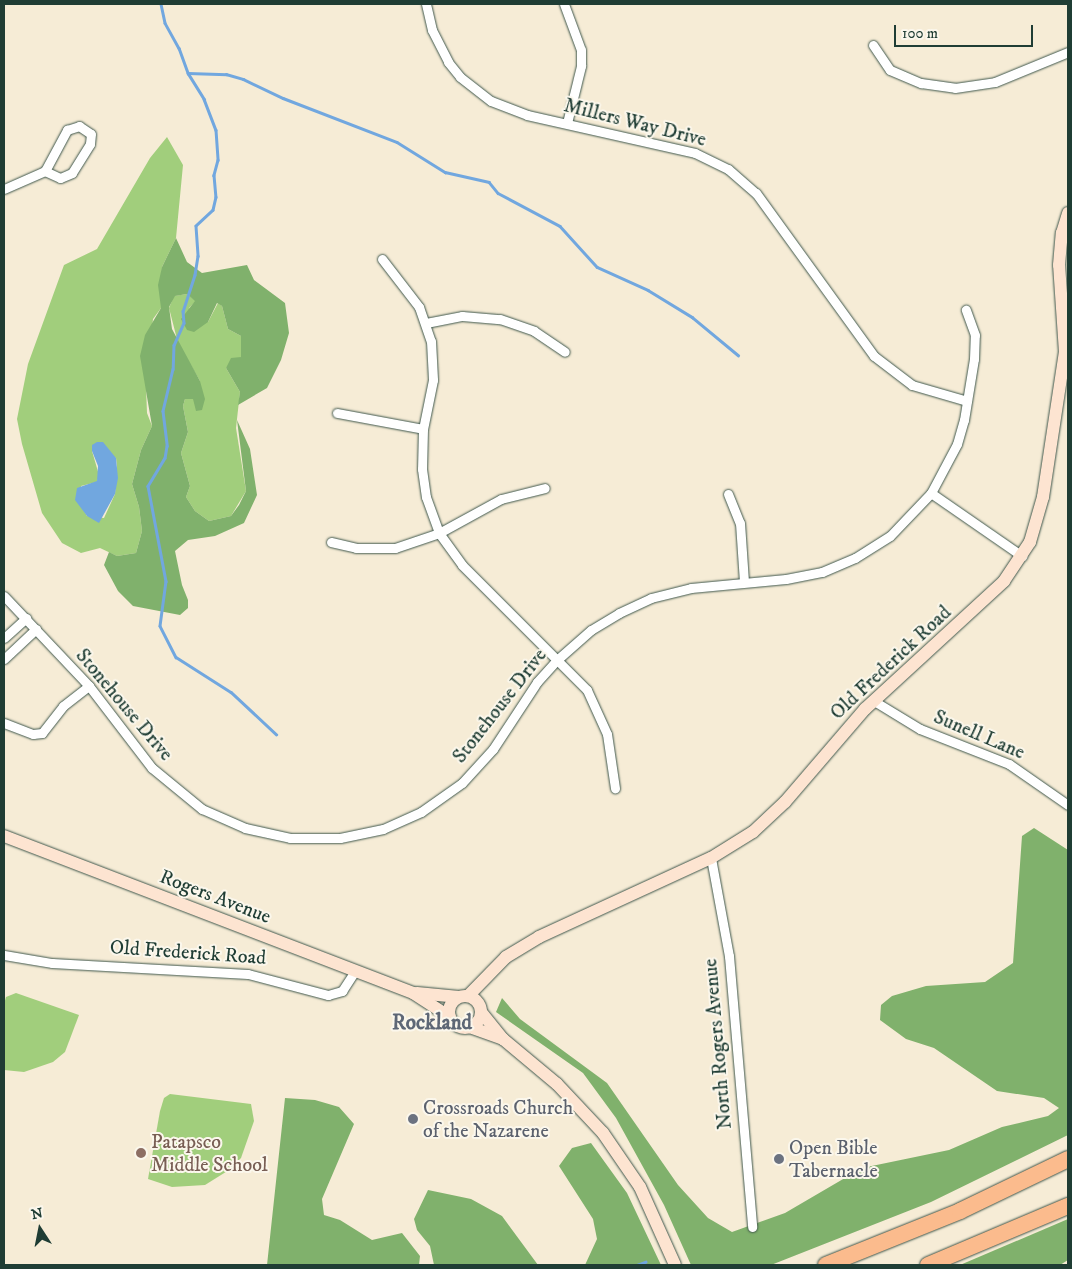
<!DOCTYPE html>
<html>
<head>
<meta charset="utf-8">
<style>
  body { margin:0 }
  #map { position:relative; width:1072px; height:1269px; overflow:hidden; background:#f6ecd6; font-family:"IM FELL DW Pica",serif }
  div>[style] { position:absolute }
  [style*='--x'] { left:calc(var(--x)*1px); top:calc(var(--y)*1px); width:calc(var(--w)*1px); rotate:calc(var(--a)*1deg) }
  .green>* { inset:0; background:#a1ce7c }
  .forest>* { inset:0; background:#80b16c }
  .water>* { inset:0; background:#71a7df }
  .stream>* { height:2.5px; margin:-1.25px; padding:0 1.25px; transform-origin:1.25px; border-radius:1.25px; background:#71a7df }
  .roads { filter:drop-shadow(0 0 1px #3f574c) drop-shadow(0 0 1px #3f574c) }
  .street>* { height:9px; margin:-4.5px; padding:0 4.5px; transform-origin:4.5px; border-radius:4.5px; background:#fff }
  .secondary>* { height:12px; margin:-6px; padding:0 6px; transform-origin:6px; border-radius:6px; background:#fde4d1 }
  .secondary>.ring { margin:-6px; padding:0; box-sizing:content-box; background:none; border:12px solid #fde4d1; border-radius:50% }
  .highway>* { height:16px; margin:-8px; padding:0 8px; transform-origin:8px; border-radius:8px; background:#fbbb8d }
  .dots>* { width:14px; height:14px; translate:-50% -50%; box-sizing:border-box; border:2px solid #fbf7ec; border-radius:50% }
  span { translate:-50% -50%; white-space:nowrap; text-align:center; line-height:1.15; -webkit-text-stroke:4px #fbf7ec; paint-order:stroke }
  .street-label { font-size:20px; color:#1f3d34 }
  .worship-label { font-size:20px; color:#5b616d }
  .left { translate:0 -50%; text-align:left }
  .education-label { font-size:20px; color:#785e54 }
  .neighbourhood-label { font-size:21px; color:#5e6775; font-weight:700 }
  .frame { position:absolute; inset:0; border:5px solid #1f3d34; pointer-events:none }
  .north { position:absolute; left:15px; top:1204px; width:50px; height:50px; -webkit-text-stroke:4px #fbf7ec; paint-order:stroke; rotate:349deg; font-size:14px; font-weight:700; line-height:20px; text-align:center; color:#1f3d34 }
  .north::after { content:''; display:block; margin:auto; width:18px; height:22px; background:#1f3d34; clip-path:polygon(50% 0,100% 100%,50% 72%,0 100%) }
  .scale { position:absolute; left:894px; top:25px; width:139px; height:22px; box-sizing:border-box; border:2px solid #1f3d34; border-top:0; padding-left:6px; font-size:15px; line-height:18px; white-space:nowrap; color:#1f3d34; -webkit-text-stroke:4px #fbf7ec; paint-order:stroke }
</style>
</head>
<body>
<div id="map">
  <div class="green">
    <i style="clip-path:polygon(evenodd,167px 137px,183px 165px,176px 238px,162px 267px,161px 308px,153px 319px,146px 387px,147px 413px,152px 426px,141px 450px,132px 484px,139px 507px,142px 531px,136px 553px,117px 556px,100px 548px,81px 553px,62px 543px,42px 513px,22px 444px,17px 419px,28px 364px,64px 265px,97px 249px,150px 158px,167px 137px,92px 451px,116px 458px,117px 466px,115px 494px,104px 518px,87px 516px,80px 504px,81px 486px,97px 482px,99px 475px,92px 451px)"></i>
    <i style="clip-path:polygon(187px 294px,196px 301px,189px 308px,208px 322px,218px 303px,222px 306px,228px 329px,241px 336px,241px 357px,226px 368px,240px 392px,236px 428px,246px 491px,231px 516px,209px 521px,195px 511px,186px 497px,190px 486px,181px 453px,188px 432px,183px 406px,185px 399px,193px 399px,200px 381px,178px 343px,169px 308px,174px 296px)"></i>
    <i style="clip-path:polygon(16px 993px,79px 1015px,65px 1052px,53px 1062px,24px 1072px,4px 1070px,4px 1004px,6px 997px)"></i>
    <i style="clip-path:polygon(170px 1094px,251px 1104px,254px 1121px,241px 1158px,229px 1170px,205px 1185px,172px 1187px,148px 1179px,160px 1111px,164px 1098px)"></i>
  </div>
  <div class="forest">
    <i style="clip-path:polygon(176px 238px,187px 262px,202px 273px,247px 265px,254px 280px,285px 303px,289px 333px,281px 360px,267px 388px,238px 405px,240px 392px,226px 368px,231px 358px,241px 357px,241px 336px,228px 329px,222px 306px,217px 303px,208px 322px,194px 332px,187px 330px,181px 319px,195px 301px,187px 294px,175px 296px,169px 307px,172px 329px,200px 381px,205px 399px,202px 410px,196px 411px,193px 399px,185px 399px,183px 406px,188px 432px,181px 453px,190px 486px,186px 497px,195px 511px,209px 521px,231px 516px,239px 505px,246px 491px,237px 420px,250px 449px,257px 495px,244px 523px,215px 536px,188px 540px,175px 551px,182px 585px,188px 600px,188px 608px,180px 615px,133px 606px,118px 591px,104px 565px,109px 552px,117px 556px,136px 553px,142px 531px,139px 507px,132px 484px,141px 450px,152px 426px,140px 356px,145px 335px,161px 308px,158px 285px,162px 267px)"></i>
    <i style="clip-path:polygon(1034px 828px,1068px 850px,1068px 1135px,931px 1202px,771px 1265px,691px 1265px,664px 1205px,616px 1118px,583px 1073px,496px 1012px,502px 998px,520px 1019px,607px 1083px,678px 1185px,708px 1218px,732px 1232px,785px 1213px,862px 1168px,949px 1150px,1002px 1127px,1048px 1116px,1059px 1108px,1044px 1098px,997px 1091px,934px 1048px,906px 1039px,880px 1020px,881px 1005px,892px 996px,926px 986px,985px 982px,1013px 963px,1022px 836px)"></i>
    <i style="clip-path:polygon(285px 1098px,315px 1100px,339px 1107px,354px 1124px,322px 1199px,324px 1215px,340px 1220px,372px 1240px,402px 1233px,420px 1256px,419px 1265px,267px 1265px)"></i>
    <i style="clip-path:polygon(591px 1143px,627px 1193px,661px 1265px,585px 1265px,597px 1239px,593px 1219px,559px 1166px,572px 1148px)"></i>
    <i style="clip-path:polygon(428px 1190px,471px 1199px,502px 1216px,538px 1265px,434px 1265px,430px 1246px,417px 1230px,414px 1219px)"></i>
    <i style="clip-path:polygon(1068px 1219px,1068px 1260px,1060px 1265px,960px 1265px)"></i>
  </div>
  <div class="water">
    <i style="clip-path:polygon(97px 442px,103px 442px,116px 458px,118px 478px,115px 494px,99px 523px,87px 516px,75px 500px,77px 488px,97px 481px,98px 466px,92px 451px,92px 445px)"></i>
  </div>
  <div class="stream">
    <i style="--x:161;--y:4;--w:19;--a:78"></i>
    <i style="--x:165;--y:23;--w:29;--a:61"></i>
    <i style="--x:179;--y:48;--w:27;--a:70"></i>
    <i style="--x:188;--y:73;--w:31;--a:58"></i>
    <i style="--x:204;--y:99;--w:33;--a:69"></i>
    <i style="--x:216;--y:130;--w:30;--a:86"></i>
    <i style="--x:218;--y:160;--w:16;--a:105"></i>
    <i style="--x:214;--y:175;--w:22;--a:85"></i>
    <i style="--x:216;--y:197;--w:13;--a:103"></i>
    <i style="--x:213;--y:210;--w:23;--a:137"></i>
    <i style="--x:196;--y:226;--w:30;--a:86"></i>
    <i style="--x:198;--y:256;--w:19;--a:99"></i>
    <i style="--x:195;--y:275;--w:38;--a:108"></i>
    <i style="--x:183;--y:311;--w:12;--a:85"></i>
    <i style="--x:184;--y:323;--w:24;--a:114"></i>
    <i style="--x:174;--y:345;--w:24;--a:92"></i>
    <i style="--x:173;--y:369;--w:43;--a:103.4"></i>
    <i style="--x:163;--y:411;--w:35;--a:83"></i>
    <i style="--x:167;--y:446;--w:12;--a:99"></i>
    <i style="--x:165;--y:458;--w:33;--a:121"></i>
    <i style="--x:148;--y:486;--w:97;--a:79.3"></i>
    <i style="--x:166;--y:581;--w:45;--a:97.6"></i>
    <i style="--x:160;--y:626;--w:35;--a:63"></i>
    <i style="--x:176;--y:657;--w:65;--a:32.5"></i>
    <i style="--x:231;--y:692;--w:62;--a:43"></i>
    <i style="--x:188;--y:73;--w:38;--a:2"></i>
    <i style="--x:226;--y:74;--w:18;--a:16"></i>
    <i style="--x:243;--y:79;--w:44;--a:25.4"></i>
    <i style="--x:283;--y:98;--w:122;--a:21.1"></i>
    <i style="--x:397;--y:142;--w:57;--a:32"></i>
    <i style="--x:445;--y:172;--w:45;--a:12.8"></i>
    <i style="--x:489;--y:182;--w:14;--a:51"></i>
    <i style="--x:498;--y:193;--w:70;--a:28"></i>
    <i style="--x:560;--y:226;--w:55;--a:47.9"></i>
    <i style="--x:597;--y:267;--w:56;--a:24.3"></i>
    <i style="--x:648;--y:290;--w:52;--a:31.5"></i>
    <i style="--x:692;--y:317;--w:60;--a:39.6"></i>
    <i style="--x:637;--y:1265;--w:9;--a:-21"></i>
  </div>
  <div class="roads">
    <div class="street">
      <i style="--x:426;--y:4;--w:27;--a:77"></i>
      <i style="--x:432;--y:30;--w:36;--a:63"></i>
      <i style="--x:448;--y:62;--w:19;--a:51"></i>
      <i style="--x:460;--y:77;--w:39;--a:38"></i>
      <i style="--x:491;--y:101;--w:39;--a:21"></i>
      <i style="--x:527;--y:115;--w:172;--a:12.7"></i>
      <i style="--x:695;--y:153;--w:37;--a:26"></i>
      <i style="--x:728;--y:169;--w:37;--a:41"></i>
      <i style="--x:756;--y:193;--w:201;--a:54.1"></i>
      <i style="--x:874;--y:356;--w:48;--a:37.3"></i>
      <i style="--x:912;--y:385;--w:57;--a:16.2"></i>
      <i style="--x:564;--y:4;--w:49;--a:69.7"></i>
      <i style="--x:581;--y:50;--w:16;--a:90"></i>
      <i style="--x:581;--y:66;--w:59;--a:103.8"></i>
      <i style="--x:873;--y:45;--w:30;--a:56"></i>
      <i style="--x:890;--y:70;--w:34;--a:23"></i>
      <i style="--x:921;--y:83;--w:34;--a:8"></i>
      <i style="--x:955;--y:88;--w:40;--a:-8.5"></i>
      <i style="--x:995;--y:82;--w:79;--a:-22.3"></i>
      <i style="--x:4;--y:189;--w:45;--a:-23.7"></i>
      <i style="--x:45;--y:171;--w:47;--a:-61.8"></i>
      <i style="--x:67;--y:130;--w:13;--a:-18"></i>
      <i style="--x:79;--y:126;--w:14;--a:34"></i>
      <i style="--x:91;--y:134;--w:10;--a:96"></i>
      <i style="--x:90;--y:144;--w:34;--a:122"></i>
      <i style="--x:72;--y:173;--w:13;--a:157"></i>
      <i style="--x:60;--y:178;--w:17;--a:-155"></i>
      <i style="--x:382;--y:259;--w:61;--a:52.4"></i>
      <i style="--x:419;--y:307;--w:36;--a:71"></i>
      <i style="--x:431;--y:341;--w:39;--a:87"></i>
      <i style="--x:433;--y:380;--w:50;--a:101.5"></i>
      <i style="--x:423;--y:429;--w:40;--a:91.4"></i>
      <i style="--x:422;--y:469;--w:28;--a:82"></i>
      <i style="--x:426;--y:497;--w:38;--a:70"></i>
      <i style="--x:439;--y:533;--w:39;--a:54"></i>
      <i style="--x:462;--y:565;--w:177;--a:45"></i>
      <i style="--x:587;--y:690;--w:48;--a:65.6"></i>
      <i style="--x:607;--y:734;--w:55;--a:81.6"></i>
      <i style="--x:426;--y:323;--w:37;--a:-11"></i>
      <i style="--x:462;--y:316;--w:38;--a:5"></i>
      <i style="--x:500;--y:319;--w:36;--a:19"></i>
      <i style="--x:534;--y:331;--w:37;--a:34"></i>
      <i style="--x:337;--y:413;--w:87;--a:10.5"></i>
      <i style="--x:931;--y:493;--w:111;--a:34.7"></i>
      <i style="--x:728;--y:494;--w:31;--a:68"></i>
      <i style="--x:740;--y:523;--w:59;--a:86.1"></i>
      <i style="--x:331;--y:542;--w:26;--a:13"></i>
      <i style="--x:356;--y:548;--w:39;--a:0"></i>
      <i style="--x:395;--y:548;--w:46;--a:-18.8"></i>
      <i style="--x:439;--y:533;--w:71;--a:-28.7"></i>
      <i style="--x:501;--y:499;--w:45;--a:-14"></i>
      <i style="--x:4;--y:596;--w:124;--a:46.6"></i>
      <i style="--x:89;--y:686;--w:103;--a:52.5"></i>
      <i style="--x:152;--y:768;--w:65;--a:39.4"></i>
      <i style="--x:202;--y:809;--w:47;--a:23.8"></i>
      <i style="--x:245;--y:828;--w:46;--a:12.5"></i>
      <i style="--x:290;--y:838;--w:50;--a:0"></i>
      <i style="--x:340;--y:838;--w:44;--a:-11.8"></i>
      <i style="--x:383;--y:829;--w:42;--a:-24.1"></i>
      <i style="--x:421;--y:812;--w:50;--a:-35.3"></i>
      <i style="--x:462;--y:783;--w:46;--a:-47.6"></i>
      <i style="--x:493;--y:749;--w:80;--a:-56.7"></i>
      <i style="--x:537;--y:682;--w:31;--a:-48"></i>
      <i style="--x:558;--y:659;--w:44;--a:-41.3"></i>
      <i style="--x:591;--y:630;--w:33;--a:-31"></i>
      <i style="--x:619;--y:613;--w:35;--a:-25"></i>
      <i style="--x:651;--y:598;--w:41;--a:-14"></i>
      <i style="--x:691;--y:588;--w:95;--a:-5.4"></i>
      <i style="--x:786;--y:579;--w:37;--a:-11"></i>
      <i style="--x:822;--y:572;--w:36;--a:-23"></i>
      <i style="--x:855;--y:558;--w:41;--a:-32.2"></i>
      <i style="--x:890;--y:536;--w:59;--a:-46.4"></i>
      <i style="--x:931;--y:493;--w:55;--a:-62"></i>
      <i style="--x:957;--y:444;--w:25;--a:-74"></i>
      <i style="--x:964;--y:420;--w:62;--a:-80.7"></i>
      <i style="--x:974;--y:359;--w:24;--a:-88"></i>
      <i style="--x:975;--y:335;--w:27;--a:-110"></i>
      <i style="--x:4;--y:638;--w:30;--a:-42"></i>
      <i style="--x:4;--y:659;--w:44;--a:-43.2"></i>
      <i style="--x:874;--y:701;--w:54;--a:31.3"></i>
      <i style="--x:920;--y:729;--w:96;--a:21.5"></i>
      <i style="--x:1009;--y:764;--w:72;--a:34.8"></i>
      <i style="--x:4;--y:723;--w:31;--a:21"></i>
      <i style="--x:33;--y:734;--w:9;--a:-6"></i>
      <i style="--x:42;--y:733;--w:34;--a:-52"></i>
      <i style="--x:63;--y:706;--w:33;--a:-38"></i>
      <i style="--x:711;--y:858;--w:100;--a:79.6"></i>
      <i style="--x:729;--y:956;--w:272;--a:85.1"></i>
      <i style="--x:4;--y:955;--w:49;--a:9.5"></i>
      <i style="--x:52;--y:963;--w:196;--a:3.2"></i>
      <i style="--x:248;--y:974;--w:83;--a:14.7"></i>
      <i style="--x:328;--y:995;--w:15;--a:-16"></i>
      <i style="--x:342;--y:991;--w:24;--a:-57"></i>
    </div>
    <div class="secondary">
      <i style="--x:4;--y:836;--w:438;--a:21"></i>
      <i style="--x:413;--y:993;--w:44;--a:33"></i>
      <i style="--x:417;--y:993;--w:42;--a:5.4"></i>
      <i style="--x:468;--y:996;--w:54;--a:-45.7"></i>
      <i style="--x:506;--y:957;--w:39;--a:-31"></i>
      <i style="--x:539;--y:937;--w:189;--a:-24.7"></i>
      <i style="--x:711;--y:858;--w:49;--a:-31.8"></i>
      <i style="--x:753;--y:832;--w:44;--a:-43.2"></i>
      <i style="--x:785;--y:802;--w:123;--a:-49.3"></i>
      <i style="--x:865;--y:709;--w:189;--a:-42.6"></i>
      <i style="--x:1004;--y:581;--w:47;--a:-56.3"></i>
      <i style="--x:1030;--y:542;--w:47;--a:-73.9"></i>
      <i style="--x:1043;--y:497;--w:147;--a:-81.4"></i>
      <i style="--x:1065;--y:352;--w:87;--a:-93.9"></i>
      <i style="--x:1059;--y:265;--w:32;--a:-85"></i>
      <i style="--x:1062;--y:233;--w:21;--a:-73"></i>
      <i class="ring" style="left:449px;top:996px;width:20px;height:20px"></i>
      <i style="--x:481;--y:1012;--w:35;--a:51"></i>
      <i style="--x:503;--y:1039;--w:70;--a:39.8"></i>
      <i style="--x:557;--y:1084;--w:67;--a:46.8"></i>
      <i style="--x:603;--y:1133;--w:65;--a:55.6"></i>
      <i style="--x:640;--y:1187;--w:85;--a:65.8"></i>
      <i style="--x:470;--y:1027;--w:35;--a:20"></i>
    </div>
    <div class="highway">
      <i style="--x:826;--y:1265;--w:144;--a:-21.9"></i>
      <i style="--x:960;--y:1211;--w:120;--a:-25.7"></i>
      <i style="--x:928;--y:1265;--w:152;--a:-22.9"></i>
    </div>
  </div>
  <div class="dots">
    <i style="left:413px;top:1119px;background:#6b7280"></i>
    <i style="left:141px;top:1153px;background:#8d6e63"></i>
    <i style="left:779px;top:1159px;background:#6b7280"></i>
  </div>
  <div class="street-label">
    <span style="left:635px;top:123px;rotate:14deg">Millers Way Drive</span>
    <span style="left:891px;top:663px;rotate:-43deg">Old Frederick Road</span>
    <span style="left:124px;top:705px;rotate:50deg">Stonehouse Drive</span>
    <span style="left:500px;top:706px;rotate:-52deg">Stonehouse Drive</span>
    <span style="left:979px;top:735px;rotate:23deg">Sunell Lane</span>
    <span style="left:215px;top:897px;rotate:21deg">Rogers Avenue</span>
    <span style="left:188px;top:953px;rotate:4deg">Old Frederick Road</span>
    <span style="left:718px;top:1044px;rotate:-95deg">North Rogers Avenue</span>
  </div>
  <div class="worship-label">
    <span class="left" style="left:423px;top:1120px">Crossroads Church<br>of the Nazarene</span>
    <span class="left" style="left:789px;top:1160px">Open Bible<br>Tabernacle</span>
  </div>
  <div class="education-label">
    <span class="left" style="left:151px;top:1154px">Patapsco<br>Middle School</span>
  </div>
  <div class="neighbourhood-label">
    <span style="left:432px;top:1023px">Rockland</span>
  </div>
  <div class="frame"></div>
  <div class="north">N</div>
  <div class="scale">100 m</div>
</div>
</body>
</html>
